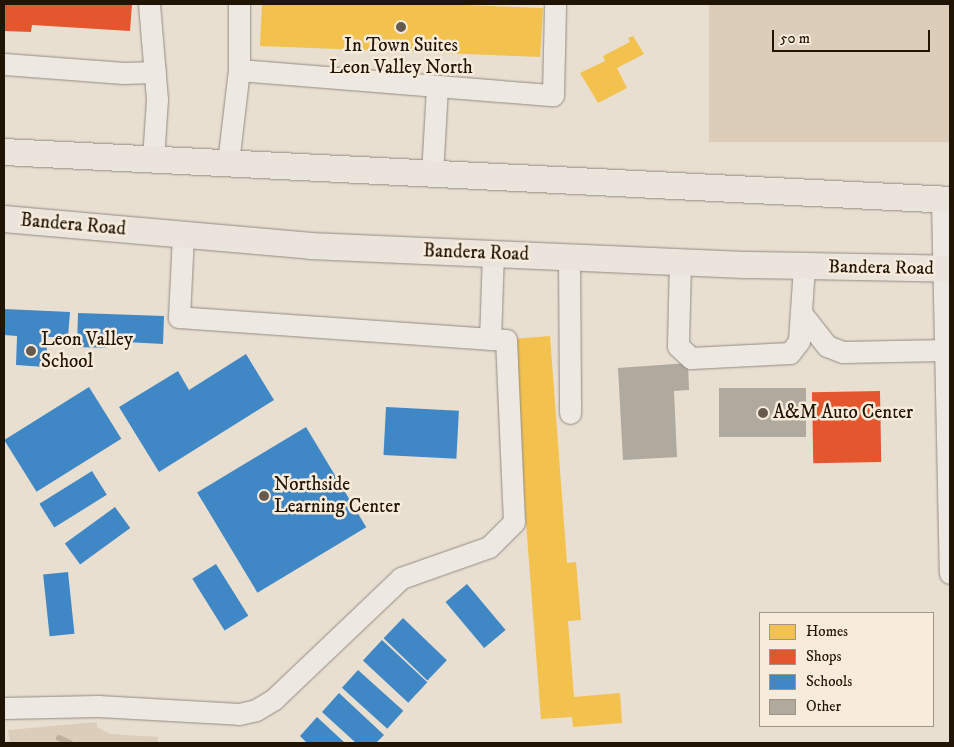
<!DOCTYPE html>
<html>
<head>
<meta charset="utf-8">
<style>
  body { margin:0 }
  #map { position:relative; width:954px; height:747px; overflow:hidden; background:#e9dfd1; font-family:"IM FELL DW Pica",serif }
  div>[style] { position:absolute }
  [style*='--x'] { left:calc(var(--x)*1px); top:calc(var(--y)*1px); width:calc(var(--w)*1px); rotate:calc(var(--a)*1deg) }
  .green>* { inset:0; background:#dbcdb9; transform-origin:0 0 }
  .homes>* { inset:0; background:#f2c14e }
  .shops>* { inset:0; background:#e4572e; transform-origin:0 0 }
  .schools>* { inset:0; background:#3f88c5; transform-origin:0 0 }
  .stream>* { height:6px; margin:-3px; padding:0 3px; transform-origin:3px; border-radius:3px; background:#beaf9c }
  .building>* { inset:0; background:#b0a99e; transform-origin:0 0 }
  .roads { filter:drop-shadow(0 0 1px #928b81) drop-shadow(0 0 1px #928b81) }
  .minor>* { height:21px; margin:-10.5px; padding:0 10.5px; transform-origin:10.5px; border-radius:10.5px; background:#ede8e1 }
  .major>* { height:26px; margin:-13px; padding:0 13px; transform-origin:13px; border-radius:13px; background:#eae4dc }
  .dots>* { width:14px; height:14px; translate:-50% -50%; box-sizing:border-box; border:2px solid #f7ecdb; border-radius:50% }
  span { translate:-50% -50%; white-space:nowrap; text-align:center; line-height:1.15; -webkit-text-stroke:5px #f7ecdb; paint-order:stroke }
  .poi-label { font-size:19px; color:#201404 }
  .left { translate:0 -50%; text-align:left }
  .street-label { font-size:19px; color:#201404 }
  .frame { position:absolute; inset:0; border:5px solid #201404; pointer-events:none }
  .legend { position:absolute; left:759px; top:612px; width:175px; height:115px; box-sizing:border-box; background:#f7ecdb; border:1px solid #a19685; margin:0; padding:6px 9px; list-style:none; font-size:15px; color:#201404 }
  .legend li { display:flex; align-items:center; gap:10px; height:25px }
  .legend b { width:25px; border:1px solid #a19685 }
  .scale { position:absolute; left:772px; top:30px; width:158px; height:22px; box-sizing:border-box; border:2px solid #201404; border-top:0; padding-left:6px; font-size:15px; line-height:18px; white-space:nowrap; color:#201404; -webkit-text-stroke:4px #f7ecdb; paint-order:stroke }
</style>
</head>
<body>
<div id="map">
  <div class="green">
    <i style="left:709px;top:4px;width:241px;height:138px"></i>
    <i style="clip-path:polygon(97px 722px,97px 727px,110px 734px,158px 737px,158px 743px,10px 743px,8px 730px)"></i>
  </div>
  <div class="homes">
    <i style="clip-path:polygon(262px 4px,441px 4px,543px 8px,540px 57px,260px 46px)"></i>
    <i style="clip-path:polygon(633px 36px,644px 54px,617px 68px,627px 88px,598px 103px,580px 73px,605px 61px,603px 56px,630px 42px,628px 38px)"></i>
    <i style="clip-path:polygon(550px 336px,567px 563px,576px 562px,581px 620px,568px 621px,574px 697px,620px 693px,622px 723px,573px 727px,572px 717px,541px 719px,512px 339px)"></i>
  </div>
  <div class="shops">
    <i style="clip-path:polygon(4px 4px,132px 4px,130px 31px,32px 25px,31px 32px,4px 31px)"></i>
    <i style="left:880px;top:391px;width:71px;height:68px;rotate:89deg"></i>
  </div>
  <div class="schools">
    <i style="clip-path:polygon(4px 309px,70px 312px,68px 337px,48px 337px,45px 367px,16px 365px,17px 336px,4px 335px)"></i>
    <i style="clip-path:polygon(78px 313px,164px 316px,163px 344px,107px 341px,106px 348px,77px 347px)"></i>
    <i style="clip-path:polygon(246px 354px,274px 400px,159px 472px,119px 407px,178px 371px,189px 390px)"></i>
    <i style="left:89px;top:387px;width:61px;height:100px;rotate:58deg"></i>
    <i style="left:386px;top:407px;width:73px;height:48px;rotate:3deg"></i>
    <i style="left:306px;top:427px;width:117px;height:127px;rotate:59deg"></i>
    <i style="left:92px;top:471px;width:28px;height:62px;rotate:58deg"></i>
    <i style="left:115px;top:507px;width:26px;height:62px;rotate:54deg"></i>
    <i style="left:216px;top:564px;width:61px;height:28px;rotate:58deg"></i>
    <i style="left:68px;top:572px;width:62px;height:25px;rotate:84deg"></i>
    <i style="left:467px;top:584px;width:60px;height:28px;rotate:50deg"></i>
    <i style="left:403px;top:618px;width:61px;height:28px;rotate:44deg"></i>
    <i style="left:382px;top:640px;width:62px;height:28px;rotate:43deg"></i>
    <i style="left:358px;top:670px;width:61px;height:24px;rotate:42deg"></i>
    <i style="clip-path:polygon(339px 693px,384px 735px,376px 743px,356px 743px,322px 712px)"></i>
    <i style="clip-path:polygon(317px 717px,345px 743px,307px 743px,300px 736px)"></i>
  </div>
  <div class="stream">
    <i style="--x:59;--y:738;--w:12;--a:24"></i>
  </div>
  <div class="building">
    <i style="clip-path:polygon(688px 363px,689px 390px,674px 391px,677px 457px,623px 460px,618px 368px)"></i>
    <i style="left:806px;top:388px;width:49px;height:87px;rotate:90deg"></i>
  </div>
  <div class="roads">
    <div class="minor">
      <i style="--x:149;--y:4;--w:95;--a:85.2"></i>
      <i style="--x:157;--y:99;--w:60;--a:93.8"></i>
      <i style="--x:4;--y:64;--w:120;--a:4.3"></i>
      <i style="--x:124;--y:73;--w:31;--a:-2"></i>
      <i style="--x:239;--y:70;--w:315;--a:4.6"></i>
      <i style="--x:553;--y:95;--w:91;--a:-88.7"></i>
      <i style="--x:228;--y:163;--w:94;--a:-83.3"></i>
      <i style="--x:239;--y:70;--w:66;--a:-90"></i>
      <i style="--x:432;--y:174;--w:88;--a:-86.7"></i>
      <i style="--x:942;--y:200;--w:373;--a:88.8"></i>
      <i style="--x:569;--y:257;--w:156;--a:89.6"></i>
      <i style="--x:680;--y:262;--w:84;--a:91.4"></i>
      <i style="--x:678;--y:346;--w:18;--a:43"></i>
      <i style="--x:691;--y:358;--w:99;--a:-2.9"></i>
      <i style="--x:790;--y:353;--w:15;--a:-53"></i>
      <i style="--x:799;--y:341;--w:75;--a:-86.2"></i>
      <i style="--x:801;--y:313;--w:42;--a:51.8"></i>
      <i style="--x:827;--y:346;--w:17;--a:21"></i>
      <i style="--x:843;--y:352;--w:102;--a:-1.1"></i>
      <i style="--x:490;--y:339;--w:85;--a:-88"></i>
      <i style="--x:4;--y:708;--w:94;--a:-1.2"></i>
      <i style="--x:98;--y:706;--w:141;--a:3.2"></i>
      <i style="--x:239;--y:714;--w:17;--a:-13"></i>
      <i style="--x:256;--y:710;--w:21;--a:-31"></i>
      <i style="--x:274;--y:699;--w:175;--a:-43.6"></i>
      <i style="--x:401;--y:578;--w:93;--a:-19.4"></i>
      <i style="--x:489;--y:547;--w:35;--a:-45"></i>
      <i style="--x:514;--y:522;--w:182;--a:-92.5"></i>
      <i style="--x:506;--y:340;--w:328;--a:-176"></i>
      <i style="--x:179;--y:317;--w:82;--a:-87.2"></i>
    </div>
    <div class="major">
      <i style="--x:4;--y:152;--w:947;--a:2.9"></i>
      <i style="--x:4;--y:219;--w:307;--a:5"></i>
      <i style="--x:310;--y:246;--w:440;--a:2.5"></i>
      <i style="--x:750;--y:265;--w:200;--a:1.1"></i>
    </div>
  </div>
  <div class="dots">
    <i style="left:401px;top:27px;background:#665b4c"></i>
    <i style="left:31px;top:351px;background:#665b4c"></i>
    <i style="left:763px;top:413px;background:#665b4c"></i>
    <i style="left:264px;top:496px;background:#665b4c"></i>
  </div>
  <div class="poi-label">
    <span style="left:401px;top:57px">In Town Suites<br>Leon Valley North</span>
    <span class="left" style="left:41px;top:351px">Leon Valley<br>School</span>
    <span class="left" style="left:773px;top:413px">A&amp;M Auto Center</span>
    <span class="left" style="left:274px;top:496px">Northside<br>Learning Center</span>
  </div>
  <div class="street-label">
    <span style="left:73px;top:225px;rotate:5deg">Bandera Road</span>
    <span style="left:476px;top:253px;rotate:2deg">Bandera Road</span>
    <span style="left:881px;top:268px;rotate:1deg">Bandera Road</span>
  </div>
  <div class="frame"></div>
  <ul class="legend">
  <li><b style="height:14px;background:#f2c14e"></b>Homes</li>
  <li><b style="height:14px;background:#e4572e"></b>Shops</li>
  <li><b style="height:14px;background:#3f88c5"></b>Schools</li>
  <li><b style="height:14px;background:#b0a99e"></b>Other</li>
  </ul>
  <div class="scale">50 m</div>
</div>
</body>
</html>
